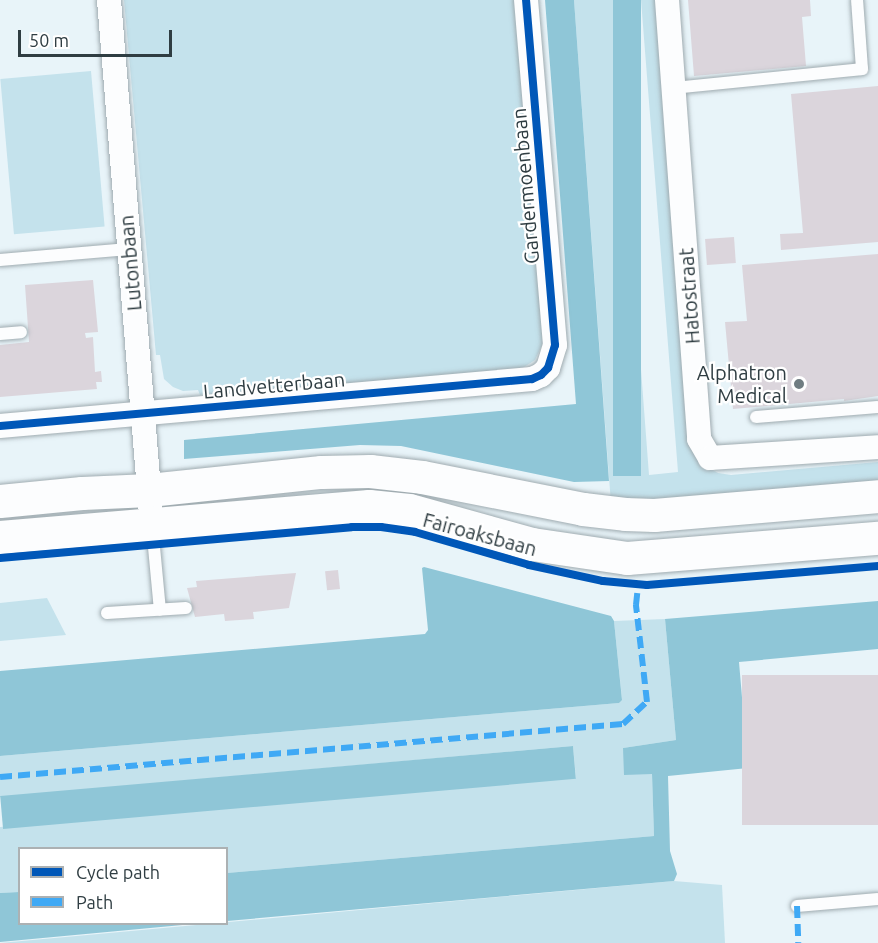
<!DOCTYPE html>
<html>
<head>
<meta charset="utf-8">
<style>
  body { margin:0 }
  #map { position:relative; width:878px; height:943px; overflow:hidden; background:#e8f4f9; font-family:Ubuntu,sans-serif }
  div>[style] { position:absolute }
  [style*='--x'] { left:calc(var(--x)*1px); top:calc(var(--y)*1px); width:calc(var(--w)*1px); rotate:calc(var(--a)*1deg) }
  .green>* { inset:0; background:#c4e2ec; transform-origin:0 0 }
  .water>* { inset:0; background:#8fc6d7; transform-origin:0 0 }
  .building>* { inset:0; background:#dbd5dc; transform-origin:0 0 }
  .roads { filter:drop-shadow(0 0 2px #9fabb0) drop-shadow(0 0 2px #9fabb0) }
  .service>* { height:12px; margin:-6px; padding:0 6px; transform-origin:6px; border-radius:6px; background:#fcfdfe }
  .minor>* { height:24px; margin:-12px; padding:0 12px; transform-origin:12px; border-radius:12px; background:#fcfdfe }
  .secondary>* { height:33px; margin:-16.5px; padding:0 16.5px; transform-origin:16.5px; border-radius:16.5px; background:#fcfdfe }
  .quiet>* { height:6px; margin-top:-3px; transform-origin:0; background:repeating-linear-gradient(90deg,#3fa9f5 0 12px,transparent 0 18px) }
  .cycleway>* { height:8px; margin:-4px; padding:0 4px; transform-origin:4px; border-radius:4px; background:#0057b8 }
  .dots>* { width:16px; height:16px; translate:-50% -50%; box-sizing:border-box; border:3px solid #fff; border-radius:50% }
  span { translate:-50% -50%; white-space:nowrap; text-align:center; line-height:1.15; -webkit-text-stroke:4.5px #fff; paint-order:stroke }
  .street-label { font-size:20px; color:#2f3d42 }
  .poi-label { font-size:20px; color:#2f3d42 }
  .right { translate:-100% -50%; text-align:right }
  .legend { position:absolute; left:18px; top:847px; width:210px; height:78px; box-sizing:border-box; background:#fff; border:2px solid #acb1b3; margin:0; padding:8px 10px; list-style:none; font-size:18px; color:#2f3d42 }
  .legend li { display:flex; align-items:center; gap:12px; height:30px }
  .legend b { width:30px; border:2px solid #acb1b3 }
  .scale { position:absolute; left:18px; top:30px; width:154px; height:27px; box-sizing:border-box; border:3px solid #2f3d42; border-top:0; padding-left:8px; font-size:18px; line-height:21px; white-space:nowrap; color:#2f3d42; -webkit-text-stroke:4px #fff; paint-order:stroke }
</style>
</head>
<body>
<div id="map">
  <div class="green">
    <i style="clip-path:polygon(124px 0,515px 0,543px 343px,535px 360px,521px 369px,200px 395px,198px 390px,183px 391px,173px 387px,164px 379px,160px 355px,156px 355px)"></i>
    <i style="clip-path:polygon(574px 0,613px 0,649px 475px,678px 472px,641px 0,658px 0,704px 465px,718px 473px,731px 475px,878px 462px,878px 487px,611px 504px)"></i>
    <i style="left:91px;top:71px;width:156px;height:91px;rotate:85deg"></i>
    <i style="clip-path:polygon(47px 598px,66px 635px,0 641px,0 603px)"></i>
    <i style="clip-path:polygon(665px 619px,676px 740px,623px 748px,652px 774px,654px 836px,227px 873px,226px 848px,20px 848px,19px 892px,0 893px,0 827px,576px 778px,573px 746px,0 797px,0 756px,619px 703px,622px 699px,614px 621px)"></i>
    <i style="clip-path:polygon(674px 881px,722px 885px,725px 943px,0 943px)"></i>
  </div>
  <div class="water">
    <i style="clip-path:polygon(545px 0,574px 0,609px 481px,574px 482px,401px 446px,360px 445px,184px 459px,184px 440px,576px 404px)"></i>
    <i style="left:613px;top:0;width:28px;height:476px"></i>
    <i style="clip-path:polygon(424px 567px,611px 616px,614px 621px,622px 700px,619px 703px,0 756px,0 671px,425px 634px,428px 630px,422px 568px)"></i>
    <i style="clip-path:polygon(878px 601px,878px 649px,739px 662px,748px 768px,668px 776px,670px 851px,677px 874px,674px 881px,227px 921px,227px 873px,654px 836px,652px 774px,624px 775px,623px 748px,676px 740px,665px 619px)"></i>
    <i style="left:573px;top:746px;width:33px;height:575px;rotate:85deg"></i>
    <i style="clip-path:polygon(19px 892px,20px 924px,193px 924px,0 942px,0 893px)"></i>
  </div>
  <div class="building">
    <i style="clip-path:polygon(688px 0,810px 0,811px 16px,802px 17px,806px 66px,694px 76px)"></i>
    <i style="clip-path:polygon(878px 86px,878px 242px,781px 250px,780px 234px,803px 233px,791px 94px)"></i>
    <i style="left:734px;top:237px;width:26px;height:29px;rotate:86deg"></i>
    <i style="clip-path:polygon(878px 254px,878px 396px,844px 401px,844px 399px,733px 409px,725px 322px,747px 321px,742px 265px)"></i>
    <i style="clip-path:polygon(93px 280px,98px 332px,85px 333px,86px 338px,93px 337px,95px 372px,101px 371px,102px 382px,96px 382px,97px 389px,0 397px,0 345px,29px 342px,25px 285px)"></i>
    <i style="left:338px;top:570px;width:19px;height:13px;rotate:84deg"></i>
    <i style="clip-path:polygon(296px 573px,289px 608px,253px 612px,254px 619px,225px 621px,224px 614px,195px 617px,187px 588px,197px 587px,196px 581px)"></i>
    <i style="left:878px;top:675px;width:150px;height:136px;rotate:90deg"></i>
  </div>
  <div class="roads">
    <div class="service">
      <i style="--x:673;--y:88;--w:190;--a:-5.7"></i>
      <i style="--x:862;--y:69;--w:69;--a:-94.1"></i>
      <i style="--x:0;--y:260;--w:129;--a:-4.9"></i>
      <i style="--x:0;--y:334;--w:21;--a:-5"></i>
      <i style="--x:756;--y:417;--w:122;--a:-4.7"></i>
      <i style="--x:152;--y:526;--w:84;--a:84.6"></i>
      <i style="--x:107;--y:613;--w:79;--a:-3.6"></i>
      <i style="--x:797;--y:906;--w:81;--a:-4.9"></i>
    </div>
    <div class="minor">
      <i style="--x:109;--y:0;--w:528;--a:85.33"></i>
      <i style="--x:667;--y:0;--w:440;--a:85.8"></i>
      <i style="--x:699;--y:439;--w:22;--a:60"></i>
      <i style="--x:710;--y:458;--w:168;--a:-3.7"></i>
      <i style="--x:0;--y:426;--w:534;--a:-5.05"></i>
      <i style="--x:532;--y:379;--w:10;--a:-24"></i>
      <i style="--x:541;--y:375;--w:10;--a:-45"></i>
      <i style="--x:548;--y:368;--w:24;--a:-73"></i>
      <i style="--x:555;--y:345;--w:346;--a:-94.8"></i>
    </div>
    <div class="secondary">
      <i style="--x:0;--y:501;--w:82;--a:-5.6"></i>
      <i style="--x:82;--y:493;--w:67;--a:-2.6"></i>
      <i style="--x:149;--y:490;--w:173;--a:-6"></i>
      <i style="--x:321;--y:472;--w:49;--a:-1.2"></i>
      <i style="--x:370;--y:471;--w:52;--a:6.6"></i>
      <i style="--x:422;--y:477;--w:164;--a:11.2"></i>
      <i style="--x:583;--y:509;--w:42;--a:6.8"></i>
      <i style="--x:625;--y:514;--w:29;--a:2"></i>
      <i style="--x:654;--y:515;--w:225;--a:-4.8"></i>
      <i style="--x:0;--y:537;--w:370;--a:-4.8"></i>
      <i style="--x:369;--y:506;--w:40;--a:5.7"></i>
      <i style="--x:409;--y:510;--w:128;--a:15.5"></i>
      <i style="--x:532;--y:544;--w:96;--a:8.4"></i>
      <i style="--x:627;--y:558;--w:252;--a:-4.6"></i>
    </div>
  </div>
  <div class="quiet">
    <i style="--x:0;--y:777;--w:625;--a:-4.86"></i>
    <i style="--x:623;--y:724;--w:33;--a:-43"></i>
    <i style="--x:647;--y:702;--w:98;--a:-96.5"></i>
    <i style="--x:636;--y:605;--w:20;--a:-84"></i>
    <i style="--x:797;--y:906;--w:37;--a:88"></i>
  </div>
  <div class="cycleway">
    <i style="--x:0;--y:426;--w:534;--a:-5.05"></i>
    <i style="--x:532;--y:379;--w:10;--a:-24"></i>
    <i style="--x:541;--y:375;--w:10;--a:-45"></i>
    <i style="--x:548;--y:368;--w:24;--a:-73"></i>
    <i style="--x:555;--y:345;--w:346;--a:-94.8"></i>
    <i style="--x:0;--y:558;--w:353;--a:-5"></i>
    <i style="--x:352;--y:527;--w:29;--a:0"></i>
    <i style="--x:381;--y:527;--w:34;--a:8"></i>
    <i style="--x:415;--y:532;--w:119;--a:16.1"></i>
    <i style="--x:529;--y:565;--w:76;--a:12.2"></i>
    <i style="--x:603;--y:581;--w:44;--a:5.2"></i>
    <i style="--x:647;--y:585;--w:232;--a:-4.7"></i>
  </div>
  <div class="dots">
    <i style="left:799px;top:384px;background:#707d82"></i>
  </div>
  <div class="street-label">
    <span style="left:525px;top:186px;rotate:-95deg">Gardermoenbaan</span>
    <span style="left:130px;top:263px;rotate:-95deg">Lutonbaan</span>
    <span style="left:689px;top:296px;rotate:-94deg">Hatostraat</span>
    <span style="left:274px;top:385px;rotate:-5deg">Landvetterbaan</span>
    <span style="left:480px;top:534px;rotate:15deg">Fairoaksbaan</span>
  </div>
  <div class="poi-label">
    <span class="right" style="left:787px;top:384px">Alphatron<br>Medical</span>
  </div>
  <ul class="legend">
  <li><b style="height:8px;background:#0057b8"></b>Cycle path</li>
  <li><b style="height:8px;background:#3fa9f5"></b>Path</li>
  </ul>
  <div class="scale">50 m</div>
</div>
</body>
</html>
